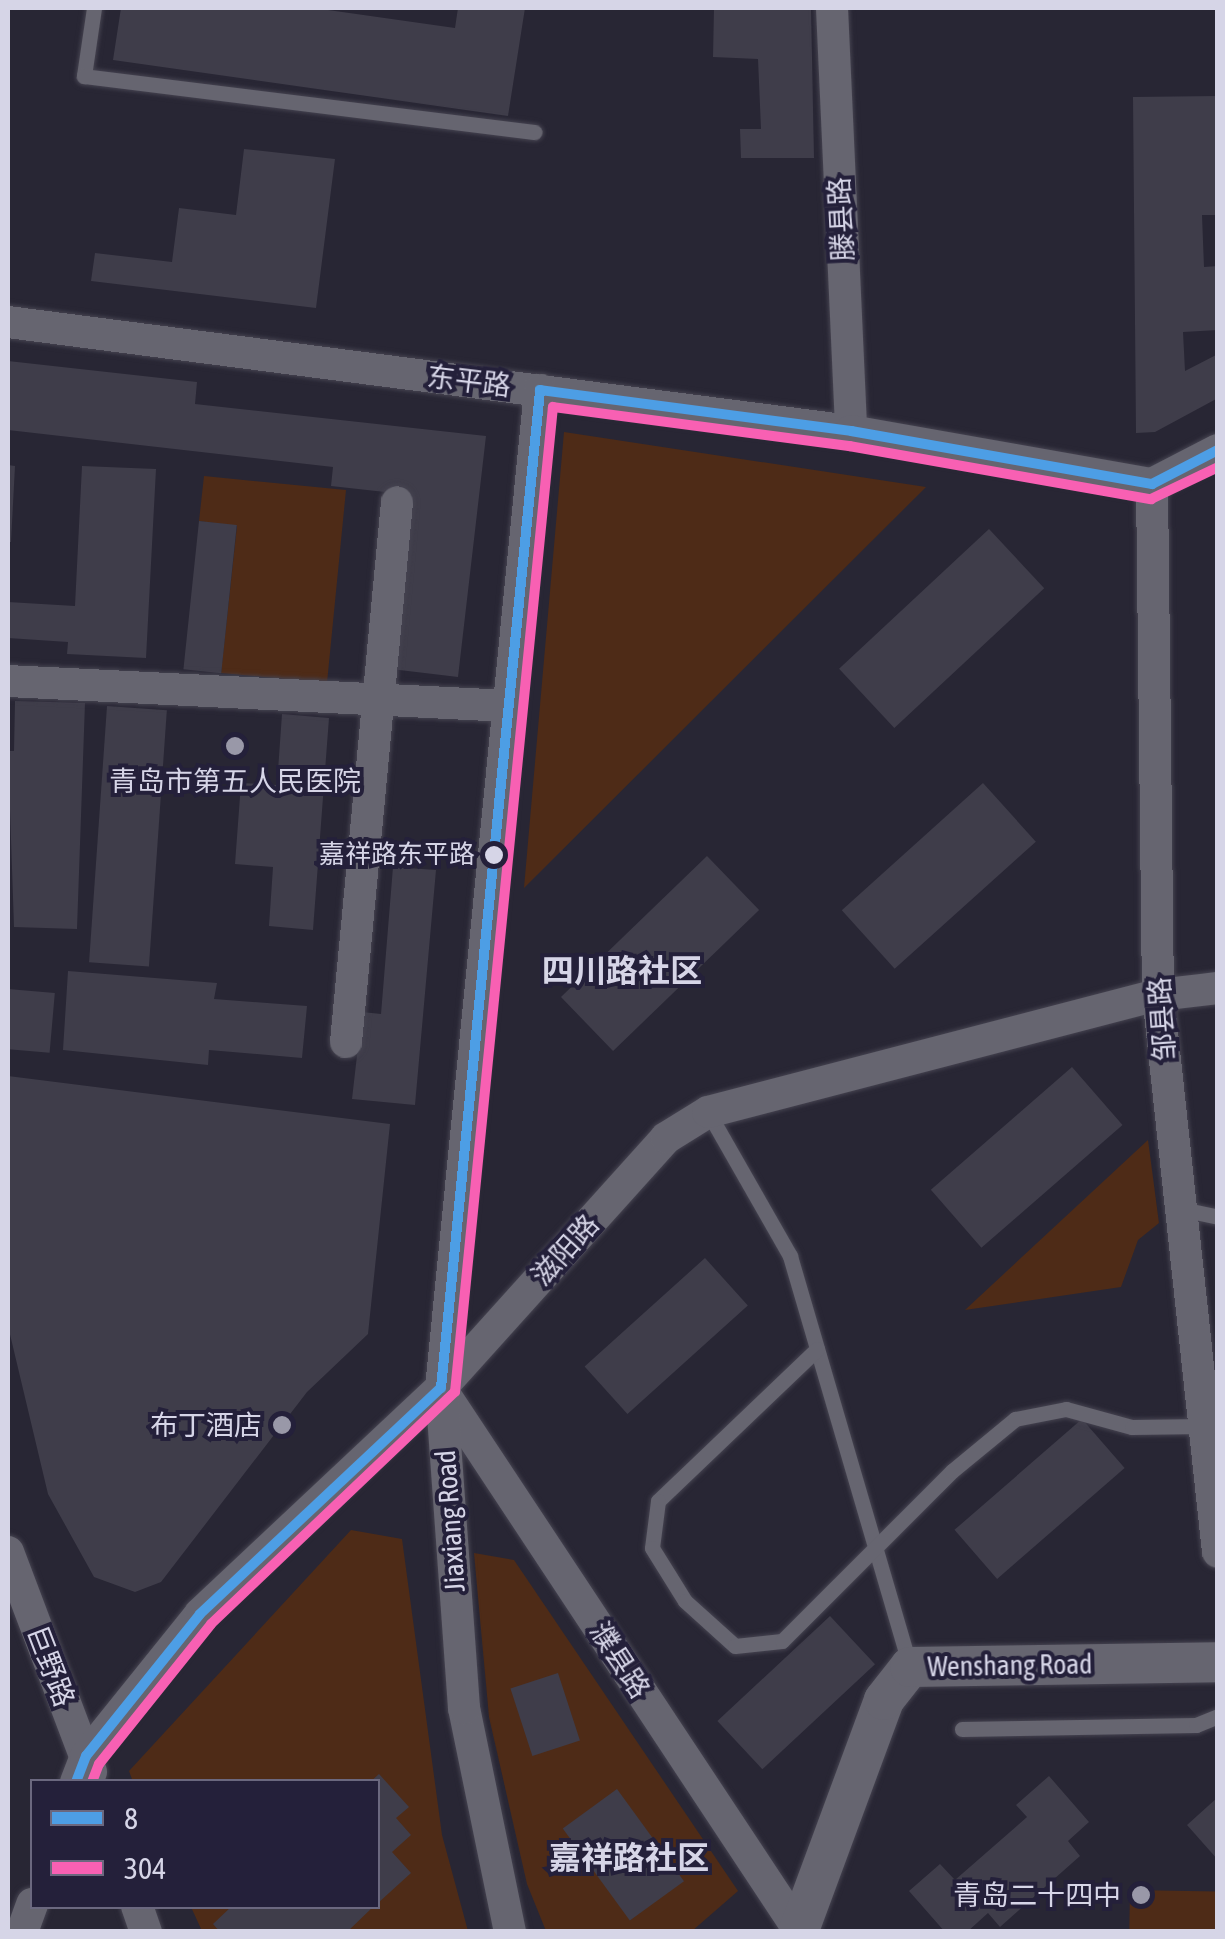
<!DOCTYPE html>
<html>
<head>
<meta charset="utf-8">
<style>
  body { margin:0 }
  #map { position:relative; width:1225px; height:1939px; overflow:hidden; background:#282634; font-family:"Asap Condensed","Noto Sans SC",sans-serif }
  div>[style] { position:absolute }
  [style*='--x'] { left:calc(var(--x)*1px); top:calc(var(--y)*1px); width:calc(var(--w)*1px); rotate:calc(var(--a)*1deg) }
  .green>* { inset:0; background:#4e2b17; transform-origin:0 0 }
  .building>* { inset:0; background:#3f3d4a; transform-origin:0 0 }
  .roads { filter:drop-shadow(0 0 2px #454350) drop-shadow(0 0 2px #454350) }
  .service>* { height:15px; margin:-7.5px; padding:0 7.5px; transform-origin:7.5px; border-radius:7.5px; background:#666570 }
  .minor>* { height:32px; margin:-16px; padding:0 16px; transform-origin:16px; border-radius:16px; background:#666570 }
  .tertiary>* { height:40px; margin:-20px; padding:0 20px; transform-origin:20px; border-radius:20px; background:#666570 }
  .bus-1>* { height:10px; margin:-5px; padding:0 5px; transform-origin:5px; border-radius:5px; background:#4d9ee5 }
  .bus-2>* { height:10px; margin:-5px; padding:0 5px; transform-origin:5px; border-radius:5px; background:#f860b3 }
  .dots>* { width:28px; height:28px; translate:-50% -50%; box-sizing:border-box; border:5px solid #24203a; border-radius:50% }
  span { translate:-50% -50%; white-space:nowrap; text-align:center; line-height:1.15; -webkit-text-stroke:8px #24203a; paint-order:stroke }
  .bus-label { font-size:26px; color:#d6d5e7 }
  .right { translate:-100% -50%; text-align:right }
  .street-label { font-size:28px; color:#d6d5e7 }
  .poi-label { font-size:28px; color:#d6d5e7 }
  .quarter-label { font-size:32px; color:#d6d5e7; font-weight:700 }
  .frame { position:absolute; inset:0; border:10px solid #d6d5e7; pointer-events:none }
  .legend { position:absolute; left:30px; top:1779px; width:350px; height:130px; box-sizing:border-box; background:#24203a; border:2px solid #6b687f; margin:0; padding:12px 18px; list-style:none; font-size:30px; color:#d6d5e7 }
  .legend li { display:flex; align-items:center; gap:20px; height:50px }
  .legend b { width:50px; border:2px solid #6b687f }
</style>
</head>
<body>
<div id="map">
  <div class="green">
    <i style="clip-path:polygon(564px 432px,926px 487px,524px 888px)"></i>
    <i style="clip-path:polygon(204px 476px,346px 490px,327px 683px,221px 673px,237px 526px,199px 521px)"></i>
    <i style="clip-path:polygon(1148px 1140px,1159px 1223px,1138px 1240px,1121px 1287px,965px 1310px)"></i>
    <i style="clip-path:polygon(351px 1530px,402px 1539px,442px 1835px,468px 1931px,202px 1931px,191px 1907px,378px 1906px,378px 1782px,133px 1782px,129px 1771px)"></i>
    <i style="clip-path:polygon(474px 1553px,514px 1560px,738px 1891px,692px 1931px,546px 1931px,527px 1884px,489px 1717px)"></i>
    <i style="left:1130px;top:1890px;width:87px;height:41px;rotate:1deg"></i>
  </div>
  <div class="building">
    <i style="clip-path:polygon(121px 8px,314px 8px,455px 28px,458px 8px,525px 8px,508px 116px,113px 60px)"></i>
    <i style="clip-path:polygon(714px 8px,811px 8px,814px 158px,741px 158px,740px 129px,761px 129px,758px 59px,713px 57px)"></i>
    <i style="clip-path:polygon(1218px 96px,1218px 215px,1202px 215px,1204px 267px,1218px 266px,1218px 330px,1183px 332px,1185px 371px,1218px 354px,1218px 398px,1155px 432px,1136px 433px,1133px 97px)"></i>
    <i style="clip-path:polygon(244px 149px,335px 159px,316px 308px,91px 281px,95px 253px,172px 262px,179px 208px,236px 215px)"></i>
    <i style="clip-path:polygon(8px 361px,197px 382px,195px 404px,486px 436px,458px 677px,391px 669px,412px 495px,331px 486px,333px 467px,8px 430px)"></i>
    <i style="clip-path:polygon(8px 465px,15px 466px,11px 542px,8px 542px)"></i>
    <i style="clip-path:polygon(82px 466px,156px 469px,146px 658px,67px 654px,68px 642px,8px 638px,8px 602px,75px 606px)"></i>
    <i style="left:199px;top:521px;width:38px;height:149px;rotate:6deg"></i>
    <i style="left:989px;top:529px;width:81px;height:205px;rotate:47deg"></i>
    <i style="clip-path:polygon(15px 701px,85px 703px,77px 929px,14px 927px,8px 751px,14px 751px)"></i>
    <i style="left:107px;top:706px;width:60px;height:257px;rotate:4deg"></i>
    <i style="clip-path:polygon(282px 714px,329px 718px,313px 930px,269px 926px,273px 867px,235px 864px,241px 783px,277px 785px)"></i>
    <i style="left:983px;top:783px;width:79px;height:190px;rotate:48deg"></i>
    <i style="left:707px;top:856px;width:75px;height:203px;rotate:46deg"></i>
    <i style="clip-path:polygon(393px 867px,436px 870px,415px 1105px,352px 1099px,362px 1012px,381px 1014px)"></i>
    <i style="clip-path:polygon(68px 971px,217px 983px,214px 999px,307px 1006px,302px 1058px,209px 1050px,208px 1065px,63px 1050px)"></i>
    <i style="left:8px;top:989px;width:47px;height:60px;rotate:5deg"></i>
    <i style="left:1072px;top:1067px;width:77px;height:187px;rotate:49deg"></i>
    <i style="clip-path:polygon(8px 1076px,390px 1124px,368px 1334px,307px 1392px,161px 1582px,135px 1592px,94px 1577px,48px 1494px,8px 1326px)"></i>
    <i style="left:705px;top:1258px;width:64px;height:162px;rotate:48deg"></i>
    <i style="left:1082px;top:1419px;width:65px;height:169px;rotate:49deg"></i>
    <i style="left:830px;top:1616px;width:66px;height:154px;rotate:47deg"></i>
    <i style="left:558px;top:1673px;width:71px;height:50px;rotate:72deg"></i>
    <i style="clip-path:polygon(379px 1774px,409px 1807px,396px 1818px,411px 1835px,392px 1852px,411px 1873px,378px 1903px,378px 1782px,370px 1782px)"></i>
    <i style="clip-path:polygon(1049px 1776px,1089px 1822px,1068px 1841px,1080px 1856px,1000px 1927px,988px 1913px,967px 1932px,945px 1932px,909px 1891px,940px 1864px,955px 1880px,1027px 1817px,1016px 1805px)"></i>
    <i style="left:617px;top:1789px;width:114px;height:67px;rotate:54deg"></i>
    <i style="clip-path:polygon(1218px 1797px,1218px 1860px,1187px 1825px)"></i>
    <i style="clip-path:polygon(232px 1906px,374px 1906px,347px 1932px,220px 1932px,213px 1924px)"></i>
  </div>
  <div class="roads">
    <div class="service">
      <i style="--x:94;--y:8;--w:69;--a:98.4"></i>
      <i style="--x:84;--y:76;--w:454;--a:7.1"></i>
      <i style="--x:708;--y:1112;--w:166;--a:60.3"></i>
      <i style="--x:790;--y:1256;--w:428;--a:73.7"></i>
      <i style="--x:1181;--y:1209;--w:38;--a:12"></i>
      <i style="--x:817;--y:1349;--w:220;--a:136.3"></i>
      <i style="--x:658;--y:1501;--w:47;--a:97.3"></i>
      <i style="--x:652;--y:1548;--w:62;--a:58.1"></i>
      <i style="--x:685;--y:1601;--w:67;--a:42"></i>
      <i style="--x:735;--y:1646;--w:47;--a:-6.1"></i>
      <i style="--x:782;--y:1641;--w:240;--a:-45"></i>
      <i style="--x:952;--y:1471;--w:82;--a:-39.5"></i>
      <i style="--x:1015;--y:1419;--w:52;--a:-11.1"></i>
      <i style="--x:1066;--y:1409;--w:68;--a:15.3"></i>
      <i style="--x:1132;--y:1427;--w:72;--a:-0.8"></i>
      <i style="--x:962;--y:1729;--w:234;--a:-1"></i>
      <i style="--x:1196;--y:1725;--w:24;--a:-22"></i>
    </div>
    <div class="minor">
      <i style="--x:832;--y:8;--w:423;--a:87.4"></i>
      <i style="--x:8;--y:322;--w:850;--a:7.37"></i>
      <i style="--x:851;--y:431;--w:306;--a:10"></i>
      <i style="--x:1152;--y:484;--w:74;--a:-27.3"></i>
      <i style="--x:1152;--y:484;--w:511;--a:89.33"></i>
      <i style="--x:1158;--y:995;--w:560;--a:83.85"></i>
      <i style="--x:8;--y:681;--w:501;--a:2.86"></i>
      <i style="--x:346;--y:1042;--w:542;--a:-84.6"></i>
      <i style="--x:443;--y:1392;--w:647;--a:56.53"></i>
      <i style="--x:8;--y:1552;--w:235;--a:69.3"></i>
      <i style="--x:76;--y:1782;--w:28;--a:-69"></i>
      <i style="--x:86;--y:1756;--w:182;--a:-51.2"></i>
      <i style="--x:200;--y:1614;--w:330;--a:-43.2"></i>
      <i style="--x:441;--y:1388;--w:336;--a:-48"></i>
      <i style="--x:666;--y:1138;--w:49;--a:-31.8"></i>
      <i style="--x:708;--y:1112;--w:465;--a:-14.6"></i>
      <i style="--x:1158;--y:995;--w:60;--a:-6.7"></i>
      <i style="--x:137;--y:1906;--w:28;--a:71"></i>
      <i style="--x:22;--y:1932;--w:30;--a:-70"></i>
      <i style="--x:510;--y:1932;--w:229;--a:-101.6"></i>
      <i style="--x:464;--y:1708;--w:321;--a:-94.1"></i>
      <i style="--x:441;--y:1388;--w:1003;--a:-84.33"></i>
    </div>
    <div class="tertiary">
      <i style="--x:799;--y:1930;--w:245;--a:-69.7"></i>
      <i style="--x:884;--y:1700;--w:42;--a:-51.8"></i>
      <i style="--x:910;--y:1667;--w:308;--a:-0.9"></i>
    </div>
  </div>
  <div class="bus-1">
    <i style="--x:540;--y:390;--w:314;--a:7.5"></i>
    <i style="--x:851;--y:431;--w:306;--a:10"></i>
    <i style="--x:1152;--y:484;--w:74;--a:-27.3"></i>
    <i style="--x:441;--y:1388;--w:1003;--a:-84.33"></i>
    <i style="--x:76;--y:1782;--w:28;--a:-69"></i>
    <i style="--x:86;--y:1756;--w:182;--a:-51.2"></i>
    <i style="--x:200;--y:1614;--w:330;--a:-43.2"></i>
  </div>
  <div class="bus-2">
    <i style="--x:92;--y:1782;--w:19;--a:-69"></i>
    <i style="--x:99;--y:1764;--w:179;--a:-51.3"></i>
    <i style="--x:211;--y:1624;--w:337;--a:-43.6"></i>
    <i style="--x:455;--y:1392;--w:990;--a:-84.32"></i>
    <i style="--x:553;--y:407;--w:299;--a:7.5"></i>
    <i style="--x:849;--y:446;--w:307;--a:10"></i>
    <i style="--x:1151;--y:499;--w:74;--a:-25.5"></i>
  </div>
  <div class="dots">
    <i style="left:235px;top:746px;background:#9998a8"></i>
    <i style="left:494px;top:855px;background:#d6d5e7"></i>
    <i style="left:282px;top:1425px;background:#9998a8"></i>
    <i style="left:1141px;top:1895px;background:#9998a8"></i>
  </div>
  <div class="bus-label">
    <span class="right" style="left:475px;top:855px">嘉祥路东平路</span>
  </div>
  <div class="street-label">
    <span style="left:841px;top:219px;rotate:-93deg">滕县路</span>
    <span style="left:469px;top:381px;rotate:7deg">东平路</span>
    <span style="left:1162px;top:1019px;rotate:-94deg">邹县路</span>
    <span style="left:565px;top:1250px;rotate:-48deg">滋阳路</span>
    <span style="left:450px;top:1521px;rotate:-94deg">Jiaxiang Road</span>
    <span style="left:620px;top:1660px;rotate:57deg">濮县路</span>
    <span style="left:1010px;top:1665px;rotate:-1deg">Wenshang Road</span>
    <span style="left:51px;top:1666px;rotate:69deg">巨野路</span>
  </div>
  <div class="poi-label">
    <span style="left:235px;top:781px">青岛市第五人民医院</span>
    <span class="right" style="left:262px;top:1425px">布丁酒店</span>
    <span class="right" style="left:1121px;top:1895px">青岛二十四中</span>
  </div>
  <div class="quarter-label">
    <span style="left:622px;top:971px">四川路社区</span>
    <span style="left:629px;top:1858px">嘉祥路社区</span>
  </div>
  <div class="frame"></div>
  <ul class="legend">
  <li><b style="height:12px;background:#4d9ee5"></b>8</li>
  <li><b style="height:12px;background:#f860b3"></b>304</li>
  </ul>
</div>
</body>
</html>
